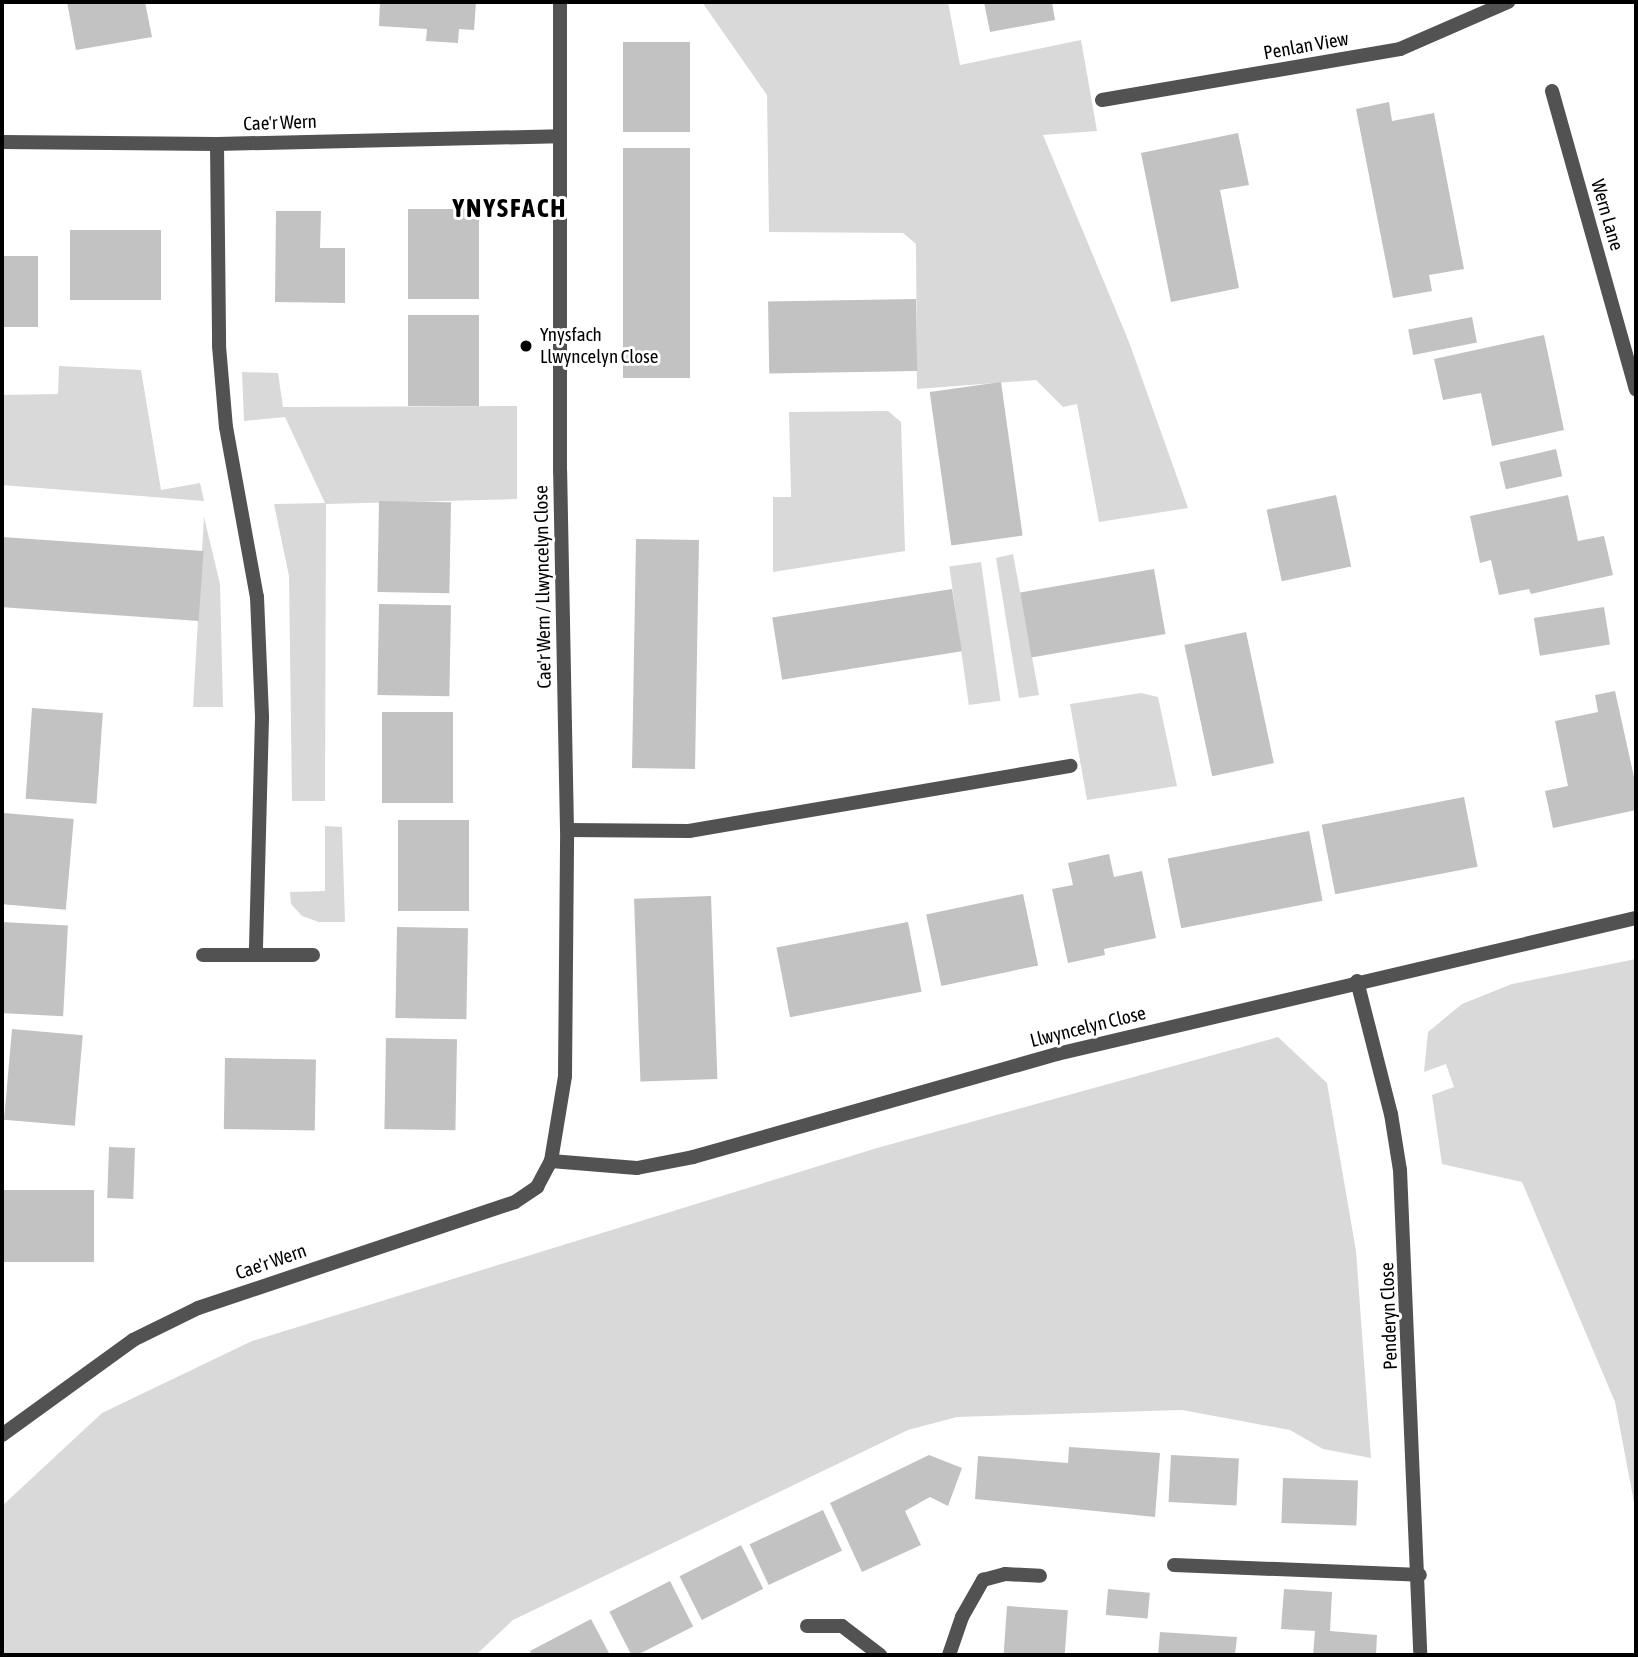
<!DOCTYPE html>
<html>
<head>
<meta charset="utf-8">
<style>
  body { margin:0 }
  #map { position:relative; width:1638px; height:1657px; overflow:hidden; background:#fff; font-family:"Asap Condensed",sans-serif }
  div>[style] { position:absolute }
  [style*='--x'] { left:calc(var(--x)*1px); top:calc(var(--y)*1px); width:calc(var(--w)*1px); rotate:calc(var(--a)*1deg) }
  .green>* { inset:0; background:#d9d9d9; transform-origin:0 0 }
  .building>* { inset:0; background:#c2c2c2; transform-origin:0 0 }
  .service>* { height:14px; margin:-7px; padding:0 7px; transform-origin:7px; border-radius:7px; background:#525252 }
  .minor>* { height:14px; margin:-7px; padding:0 7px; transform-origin:7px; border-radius:7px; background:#525252 }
  .dots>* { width:19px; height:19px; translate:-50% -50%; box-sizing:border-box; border:4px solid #fff; border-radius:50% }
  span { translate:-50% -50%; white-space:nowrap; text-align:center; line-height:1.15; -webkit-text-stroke:6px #fff; paint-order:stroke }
  .street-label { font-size:19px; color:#000 }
  .poi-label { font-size:19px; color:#000 }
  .left { translate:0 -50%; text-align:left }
  .district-label { font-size:26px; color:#000; font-weight:700; letter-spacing:2px }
  .frame { position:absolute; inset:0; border:4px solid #000; pointer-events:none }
</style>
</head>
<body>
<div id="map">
  <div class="green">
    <i style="clip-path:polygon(702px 2px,948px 2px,960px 65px,1081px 40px,1097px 131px,1043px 135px,1129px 342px,1188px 508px,1099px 522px,1077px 404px,1063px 407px,1036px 380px,917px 389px,916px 244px,903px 233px,769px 232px,767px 95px)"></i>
    <i style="clip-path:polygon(59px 366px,141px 370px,161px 490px,200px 483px,204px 501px,2px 485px,2px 395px,58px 394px)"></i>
    <i style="clip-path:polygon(242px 372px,278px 373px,283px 407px,517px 406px,517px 499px,326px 504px,325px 801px,292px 801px,289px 576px,274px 504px,325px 503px,285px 417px,244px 421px)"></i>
    <i style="clip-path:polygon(888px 411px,901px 422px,905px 551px,773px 572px,773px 497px,791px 497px,789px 412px)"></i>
    <i style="clip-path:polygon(204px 517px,220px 584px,223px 707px,193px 707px)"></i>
    <i style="clip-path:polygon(1013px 554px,1039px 695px,1019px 698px,996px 558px)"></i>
    <i style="left:981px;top:562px;width:140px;height:32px;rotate:82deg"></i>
    <i style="clip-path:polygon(1141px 693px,1158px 697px,1177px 786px,1087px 800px,1070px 704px)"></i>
    <i style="clip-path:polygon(325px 826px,342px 827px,345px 922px,319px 922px,302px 916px,291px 904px,290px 892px,325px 891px)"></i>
    <i style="clip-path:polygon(1636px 959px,1636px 1513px,1615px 1402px,1522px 1182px,1442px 1164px,1432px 1095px,1454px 1087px,1446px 1064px,1424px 1072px,1428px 1032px,1462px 1004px,1512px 984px)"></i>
    <i style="clip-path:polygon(1278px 1037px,1327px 1083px,1356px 1251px,1371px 1458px,1323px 1449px,1290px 1430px,1182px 1410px,957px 1417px,908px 1430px,513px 1620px,476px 1655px,2px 1655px,2px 1506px,102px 1413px,252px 1341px,877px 1148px)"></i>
  </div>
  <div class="building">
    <i style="clip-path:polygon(67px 2px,145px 2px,152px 37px,76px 50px)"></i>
    <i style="clip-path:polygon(380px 2px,476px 2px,474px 30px,459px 29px,458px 43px,426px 41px,427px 29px,379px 26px)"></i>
    <i style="clip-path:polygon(984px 2px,1052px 2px,1055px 20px,990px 32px)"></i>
    <i style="left:623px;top:42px;width:67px;height:90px"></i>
    <i style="clip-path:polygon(1389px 102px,1392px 121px,1434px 113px,1464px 269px,1429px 275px,1432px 291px,1393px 298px,1356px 109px)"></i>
    <i style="clip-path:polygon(1238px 133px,1249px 185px,1220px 190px,1239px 288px,1171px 302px,1141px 153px)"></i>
    <i style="left:623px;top:148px;width:67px;height:230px"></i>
    <i style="left:408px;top:209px;width:71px;height:90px"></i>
    <i style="clip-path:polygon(276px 211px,321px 211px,320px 248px,345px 248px,345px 303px,275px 302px)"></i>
    <i style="left:70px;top:230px;width:91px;height:70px"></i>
    <i style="left:2px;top:256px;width:36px;height:71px"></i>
    <i style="left:916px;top:299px;width:72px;height:148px;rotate:89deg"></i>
    <i style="left:408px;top:315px;width:71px;height:91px"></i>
    <i style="left:1472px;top:317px;width:26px;height:65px;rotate:79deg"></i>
    <i style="clip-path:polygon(1544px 335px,1564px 430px,1492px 446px,1481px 393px,1443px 400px,1434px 359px)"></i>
    <i style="left:1001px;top:382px;width:155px;height:72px;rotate:82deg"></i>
    <i style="left:1556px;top:449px;width:28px;height:58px;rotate:77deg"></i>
    <i style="left:1336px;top:495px;width:73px;height:71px;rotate:78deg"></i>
    <i style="clip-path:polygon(1568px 495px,1578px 541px,1604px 536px,1613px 575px,1531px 594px,1529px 589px,1499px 595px,1491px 560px,1480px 563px,1470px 516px)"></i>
    <i style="left:379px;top:501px;width:72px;height:91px;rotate:1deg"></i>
    <i style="left:2px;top:537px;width:202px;height:70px;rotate:4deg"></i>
    <i style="left:636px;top:539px;width:63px;height:229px;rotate:1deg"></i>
    <i style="left:1154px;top:569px;width:66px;height:136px;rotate:80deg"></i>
    <i style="left:952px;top:589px;width:63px;height:182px;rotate:81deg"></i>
    <i style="left:379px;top:604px;width:72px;height:91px;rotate:1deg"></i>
    <i style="left:1604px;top:607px;width:38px;height:71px;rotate:81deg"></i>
    <i style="left:1246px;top:632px;width:134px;height:63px;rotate:78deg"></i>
    <i style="clip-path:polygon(1615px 691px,1636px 786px,1636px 810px,1553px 828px,1545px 791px,1568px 786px,1555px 721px,1598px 712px,1595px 695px)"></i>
    <i style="left:32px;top:708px;width:71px;height:91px;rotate:4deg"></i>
    <i style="left:382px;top:712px;width:71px;height:91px"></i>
    <i style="left:1464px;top:797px;width:71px;height:145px;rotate:79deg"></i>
    <i style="left:4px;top:813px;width:70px;height:91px;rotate:5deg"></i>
    <i style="left:398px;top:820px;width:71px;height:91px"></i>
    <i style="left:1309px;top:831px;width:71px;height:144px;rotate:79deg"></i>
    <i style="clip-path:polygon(1109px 854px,1114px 877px,1142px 871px,1156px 938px,1104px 949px,1105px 955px,1068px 963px,1052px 889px,1073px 885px,1068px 863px)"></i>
    <i style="left:1023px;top:894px;width:73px;height:99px;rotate:78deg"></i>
    <i style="left:711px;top:896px;width:183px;height:77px;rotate:88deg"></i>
    <i style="left:2px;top:922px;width:66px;height:91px;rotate:3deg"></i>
    <i style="left:908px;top:922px;width:71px;height:134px;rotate:79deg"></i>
    <i style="left:397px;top:927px;width:71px;height:91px;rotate:1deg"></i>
    <i style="left:12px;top:1029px;width:71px;height:91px;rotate:5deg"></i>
    <i style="left:386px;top:1038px;width:71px;height:91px;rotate:1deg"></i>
    <i style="left:225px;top:1058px;width:91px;height:71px;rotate:1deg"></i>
    <i style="left:109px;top:1147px;width:26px;height:51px;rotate:2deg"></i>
    <i style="left:2px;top:1190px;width:92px;height:72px"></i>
    <i style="clip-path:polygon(1069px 1447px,1160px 1453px,1155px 1517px,975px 1499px,978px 1456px,1068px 1463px)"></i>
    <i style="clip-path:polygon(929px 1455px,962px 1468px,948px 1506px,930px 1497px,905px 1511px,921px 1545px,862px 1572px,830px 1503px)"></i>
    <i style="left:1171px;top:1455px;width:68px;height:47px;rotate:3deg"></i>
    <i style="left:1283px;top:1478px;width:75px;height:45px;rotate:2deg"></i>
    <i style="left:823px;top:1510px;width:45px;height:81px;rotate:65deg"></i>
    <i style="left:741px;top:1545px;width:49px;height:69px;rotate:63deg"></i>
    <i style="left:670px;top:1581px;width:51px;height:68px;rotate:63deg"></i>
    <i style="left:1108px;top:1589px;width:42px;height:26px;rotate:5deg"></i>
    <i style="clip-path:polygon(1284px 1589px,1332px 1592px,1330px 1631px,1377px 1635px,1376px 1655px,1313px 1655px,1315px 1631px,1281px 1629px)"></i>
    <i style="left:1007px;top:1606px;width:61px;height:49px;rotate:4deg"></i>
    <i style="clip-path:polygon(591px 1619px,610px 1655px,532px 1655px,530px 1651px)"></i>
    <i style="clip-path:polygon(1160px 1632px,1237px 1637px,1235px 1655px,1158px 1655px)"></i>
  </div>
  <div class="service">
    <i style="--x:217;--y:144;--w:202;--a:89.4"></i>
    <i style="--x:219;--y:346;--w:81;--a:85.1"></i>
    <i style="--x:226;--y:427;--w:173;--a:79.7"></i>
    <i style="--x:257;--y:597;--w:121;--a:87.6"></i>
    <i style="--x:262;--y:718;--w:237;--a:91.5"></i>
    <i style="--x:203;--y:955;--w:110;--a:0"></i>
    <i style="--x:1174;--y:1565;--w:246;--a:2.3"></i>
    <i style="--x:807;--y:1626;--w:35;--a:0"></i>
    <i style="--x:842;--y:1626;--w:48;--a:37.3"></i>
    <i style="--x:949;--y:1655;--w:40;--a:-71.1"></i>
    <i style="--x:962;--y:1617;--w:43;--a:-60.4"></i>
    <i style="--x:983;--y:1580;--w:23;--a:-15"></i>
    <i style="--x:1005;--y:1574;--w:35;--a:3"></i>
  </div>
  <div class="minor">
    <i style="--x:1552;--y:91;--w:310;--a:74.3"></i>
    <i style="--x:1102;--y:100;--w:302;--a:-9.7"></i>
    <i style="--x:1400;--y:49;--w:118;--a:-23.5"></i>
    <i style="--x:2;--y:142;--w:215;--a:0.5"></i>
    <i style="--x:217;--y:144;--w:342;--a:-1.3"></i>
    <i style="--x:567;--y:830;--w:122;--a:0.5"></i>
    <i style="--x:689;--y:831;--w:387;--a:-9.7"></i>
    <i style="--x:1357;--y:981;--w:137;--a:75.7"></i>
    <i style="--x:1391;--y:1114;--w:57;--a:80.9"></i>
    <i style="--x:1400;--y:1170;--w:485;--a:87.6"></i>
    <i style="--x:551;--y:1161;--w:86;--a:4.7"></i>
    <i style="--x:637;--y:1168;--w:57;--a:-11.1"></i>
    <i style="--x:693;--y:1157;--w:378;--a:-15.8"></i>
    <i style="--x:1057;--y:1054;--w:595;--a:-13.22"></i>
    <i style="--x:2;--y:1435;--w:162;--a:-35.9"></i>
    <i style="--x:133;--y:1340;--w:72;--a:-26.2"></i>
    <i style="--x:198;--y:1308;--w:334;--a:-18.5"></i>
    <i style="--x:515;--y:1202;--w:27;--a:-34"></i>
    <i style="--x:537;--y:1187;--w:30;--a:-62"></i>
    <i style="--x:551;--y:1161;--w:86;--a:-80.6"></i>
    <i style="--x:565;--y:1076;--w:246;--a:-89.5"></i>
    <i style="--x:567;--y:830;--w:359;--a:-91.1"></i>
    <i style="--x:560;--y:471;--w:469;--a:-90"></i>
  </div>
  <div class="dots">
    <i style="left:526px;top:346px;background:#000"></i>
  </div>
  <div class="street-label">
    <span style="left:1306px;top:46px;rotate:-10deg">Penlan View</span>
    <span style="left:280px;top:123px;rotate:-2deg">Cae'r Wern</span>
    <span style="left:1607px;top:215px;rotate:74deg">Wern Lane</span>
    <span style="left:543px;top:587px;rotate:-91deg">Cae'r Wern / Llwyncelyn Close</span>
    <span style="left:1088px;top:1027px;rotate:-14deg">Llwyncelyn Close</span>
    <span style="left:271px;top:1262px;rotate:-19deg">Cae'r Wern</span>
    <span style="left:1389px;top:1316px;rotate:-92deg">Penderyn Close</span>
  </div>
  <div class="poi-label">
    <span class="left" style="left:540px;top:346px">Ynysfach<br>Llwyncelyn Close</span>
  </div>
  <div class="district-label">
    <span style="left:510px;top:209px">YNYSFACH</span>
  </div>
  <div class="frame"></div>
</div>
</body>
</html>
